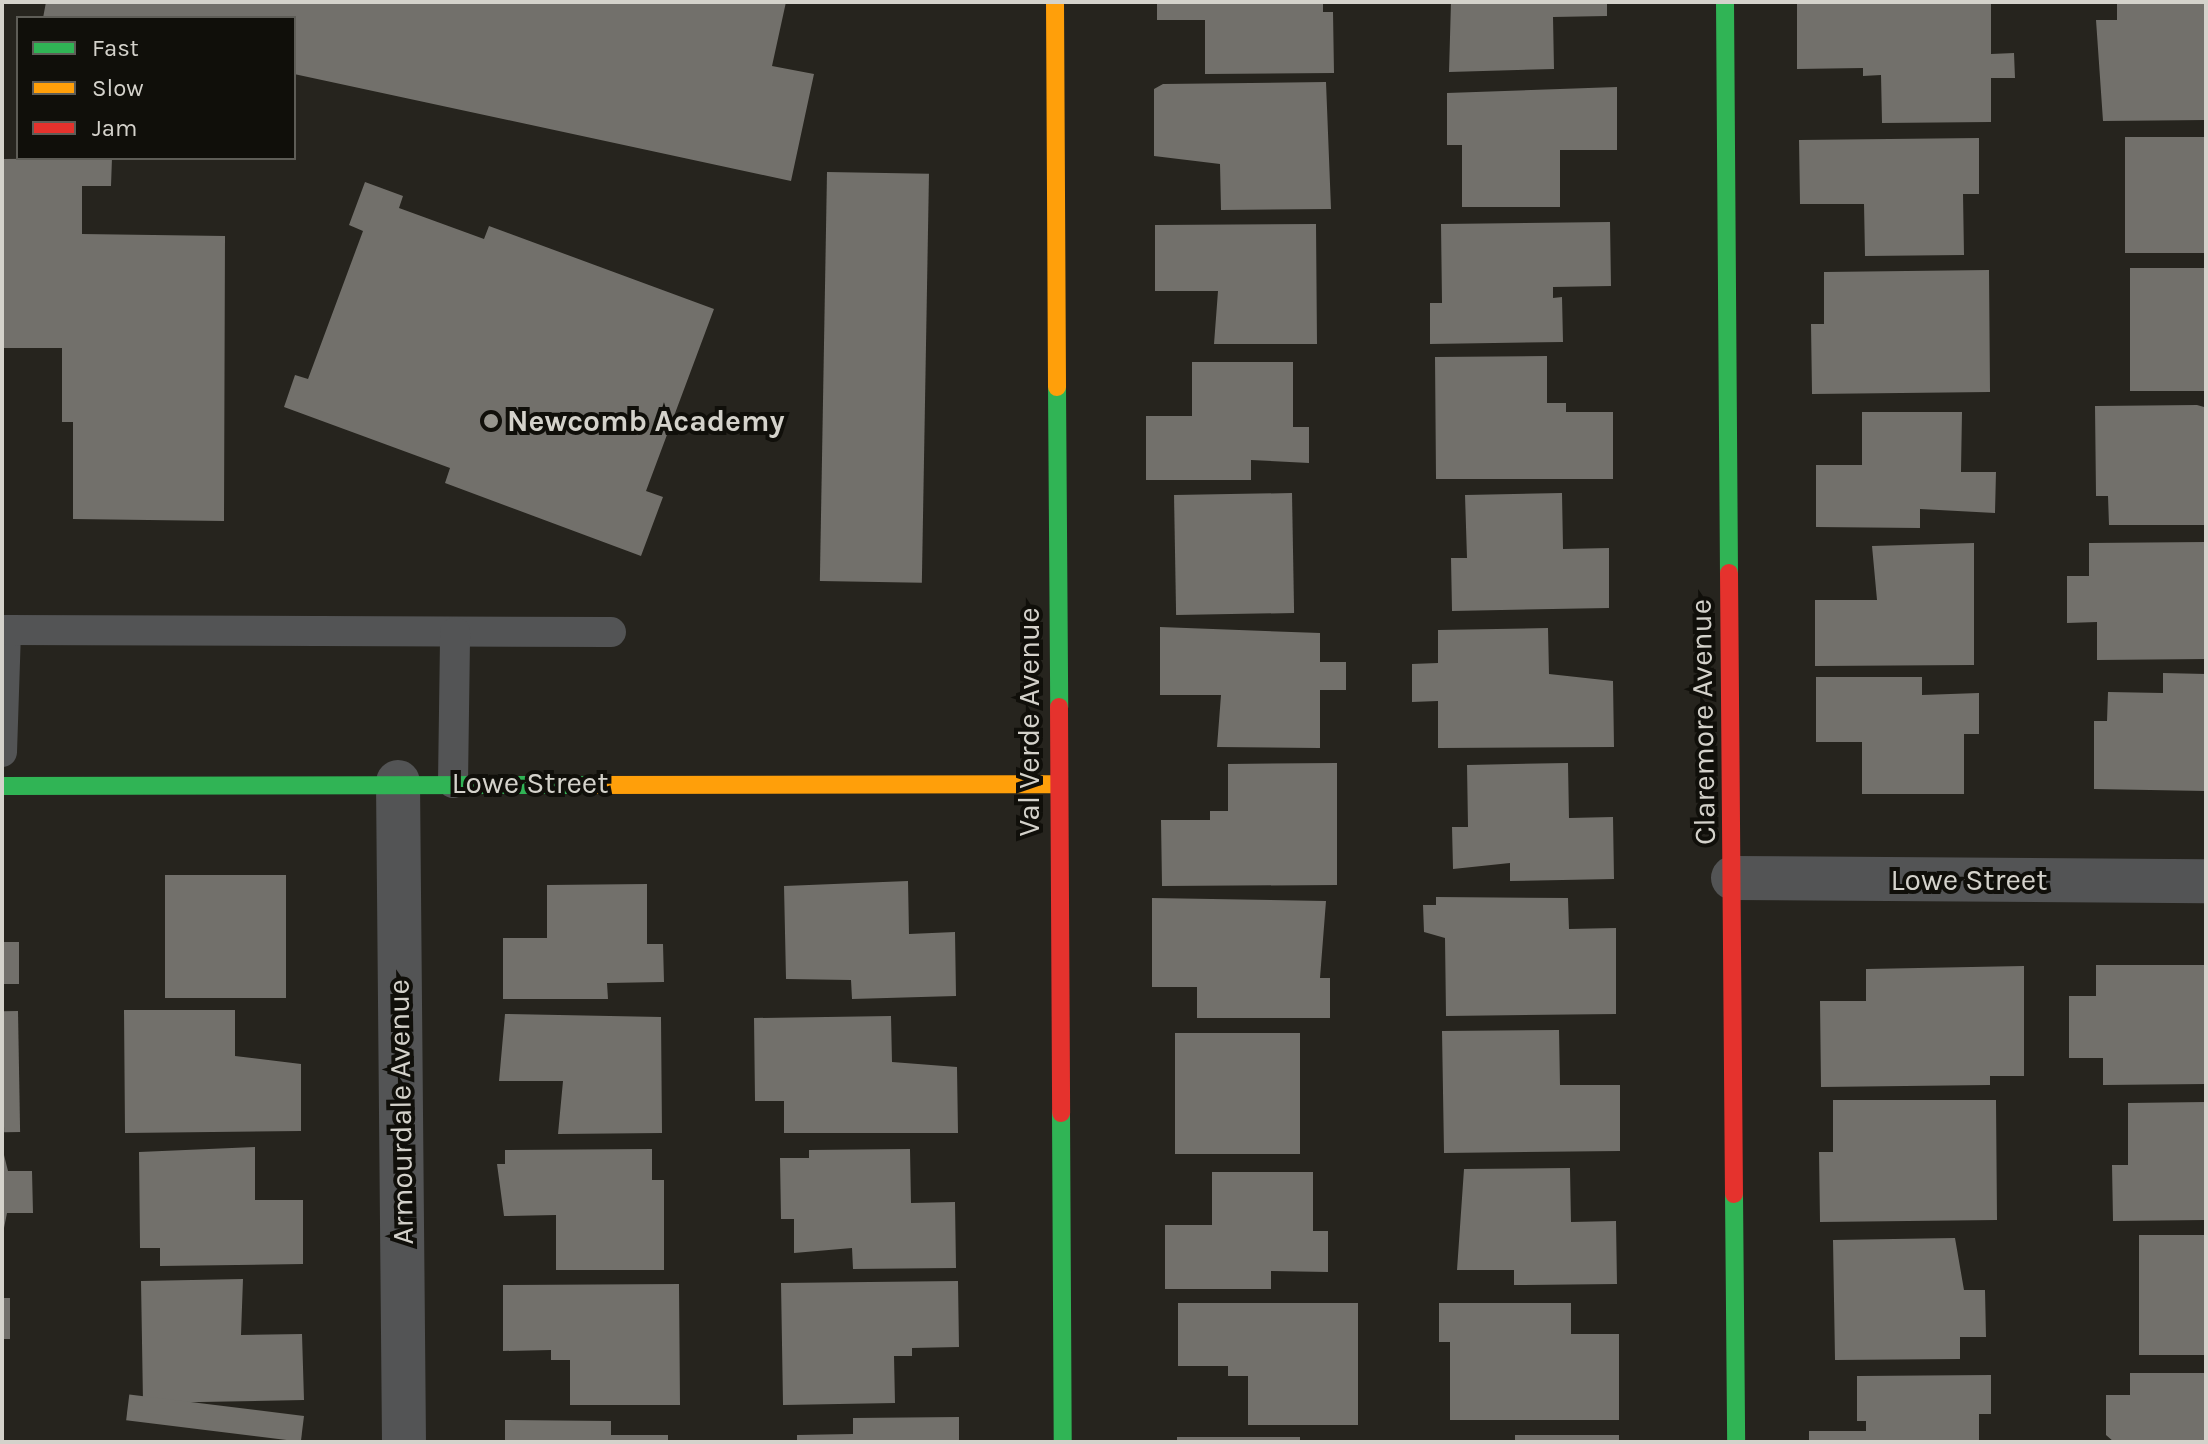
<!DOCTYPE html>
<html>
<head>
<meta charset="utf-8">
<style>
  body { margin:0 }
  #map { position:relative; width:2208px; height:1444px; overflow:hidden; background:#26241e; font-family:Karla,sans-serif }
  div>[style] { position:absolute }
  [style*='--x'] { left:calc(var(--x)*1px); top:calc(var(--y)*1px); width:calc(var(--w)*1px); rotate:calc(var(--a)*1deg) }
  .building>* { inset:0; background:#72706b; transform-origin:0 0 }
  .lane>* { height:30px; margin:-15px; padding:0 15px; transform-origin:15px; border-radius:15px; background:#535455 }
  .street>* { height:44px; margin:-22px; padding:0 22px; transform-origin:22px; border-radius:22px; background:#535455 }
  .fast>* { height:18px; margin:-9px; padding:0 9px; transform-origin:9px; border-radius:9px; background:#30b455 }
  .slow>* { height:18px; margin:-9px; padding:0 9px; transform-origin:9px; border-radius:9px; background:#ff9f0a }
  .jam>* { height:18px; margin:-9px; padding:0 9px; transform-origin:9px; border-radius:9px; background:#e5322d }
  .dots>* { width:22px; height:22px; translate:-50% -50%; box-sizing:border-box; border:4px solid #100f0a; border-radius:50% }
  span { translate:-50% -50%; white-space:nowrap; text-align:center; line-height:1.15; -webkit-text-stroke:8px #100f0a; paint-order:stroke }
  .poi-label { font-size:30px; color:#d4d2cb; font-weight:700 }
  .left { translate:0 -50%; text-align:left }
  .street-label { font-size:30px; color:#d4d2cb }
  .frame { position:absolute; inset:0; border:4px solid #d4d2cb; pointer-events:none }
  .legend { position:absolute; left:16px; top:16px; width:280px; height:144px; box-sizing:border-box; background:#100f0a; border:2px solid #5e5d57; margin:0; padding:10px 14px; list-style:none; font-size:24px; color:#d4d2cb }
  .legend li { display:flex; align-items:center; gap:16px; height:40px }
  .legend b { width:40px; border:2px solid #5e5d57 }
</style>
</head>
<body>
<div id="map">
  <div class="building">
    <i style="clip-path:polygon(46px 2px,786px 2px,772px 66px,814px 74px,791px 181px,294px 74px,294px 18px,43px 18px)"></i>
    <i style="clip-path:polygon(1157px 2px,1323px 2px,1323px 12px,1333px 12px,1334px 73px,1205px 74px,1205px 20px,1157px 20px)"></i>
    <i style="clip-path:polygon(1451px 2px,1607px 2px,1607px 16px,1553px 17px,1554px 69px,1449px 72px)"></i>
    <i style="clip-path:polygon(1991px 2px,1991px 54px,2014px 53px,2015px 78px,1991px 78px,1991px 122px,1882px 123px,1881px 75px,1863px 76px,1863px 68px,1797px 69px,1797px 4px)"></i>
    <i style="clip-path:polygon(2117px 3px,2206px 3px,2206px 120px,2103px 121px,2096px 20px,2117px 20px)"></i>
    <i style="clip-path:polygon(1326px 82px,1331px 209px,1221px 210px,1220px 164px,1154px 156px,1154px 89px,1163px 84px)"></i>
    <i style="clip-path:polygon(1617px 87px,1617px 150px,1560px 150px,1560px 207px,1462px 207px,1462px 145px,1447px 145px,1447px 93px)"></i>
    <i style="left:2206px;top:137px;width:116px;height:81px;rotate:90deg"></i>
    <i style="clip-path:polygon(1979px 138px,1979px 194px,1963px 194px,1964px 255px,1865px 256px,1864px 204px,1800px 204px,1799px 140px)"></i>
    <i style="clip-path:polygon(112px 158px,111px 186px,82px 186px,82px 234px,225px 236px,224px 521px,73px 519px,73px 422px,62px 422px,62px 348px,2px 348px,2px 159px)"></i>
    <i style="left:827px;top:172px;width:102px;height:409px;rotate:1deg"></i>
    <i style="clip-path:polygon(365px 182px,403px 196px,399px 208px,484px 239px,489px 226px,714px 309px,646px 491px,663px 497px,641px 556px,445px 483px,450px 468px,284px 407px,295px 375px,308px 379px,363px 231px,349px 225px)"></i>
    <i style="clip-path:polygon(1610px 222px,1611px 286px,1553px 287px,1553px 298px,1562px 297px,1563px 342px,1430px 344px,1430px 303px,1442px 303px,1441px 224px)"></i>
    <i style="clip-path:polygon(1316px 224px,1317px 344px,1214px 344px,1218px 291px,1155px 291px,1155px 225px)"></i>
    <i style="left:2206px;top:268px;width:123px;height:76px;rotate:90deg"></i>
    <i style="clip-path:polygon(1989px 270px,1990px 392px,1812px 394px,1811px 324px,1824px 324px,1824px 272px)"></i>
    <i style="clip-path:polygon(1547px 356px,1547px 403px,1566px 403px,1566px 412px,1613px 412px,1613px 479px,1436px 479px,1435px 357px)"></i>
    <i style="clip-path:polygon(1192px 362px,1293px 362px,1293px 427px,1309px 427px,1309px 463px,1251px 460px,1251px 480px,1146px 480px,1146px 416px,1192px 416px)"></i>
    <i style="clip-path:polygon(2197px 405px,2204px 407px,2206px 525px,2109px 525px,2108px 496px,2096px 496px,2095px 406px)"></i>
    <i style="clip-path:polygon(1862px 412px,1962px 412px,1961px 472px,1996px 472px,1995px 513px,1920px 509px,1920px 528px,1816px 527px,1816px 465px,1862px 465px)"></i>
    <i style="left:1292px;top:493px;width:120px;height:118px;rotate:89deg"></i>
    <i style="clip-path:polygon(1562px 493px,1563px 549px,1609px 548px,1609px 608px,1452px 611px,1451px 558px,1467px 558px,1465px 495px)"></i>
    <i style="clip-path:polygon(2206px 542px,2206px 659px,2097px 660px,2097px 622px,2067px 623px,2067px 576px,2089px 576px,2089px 543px)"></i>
    <i style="clip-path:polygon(1974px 543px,1974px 665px,1815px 666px,1815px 600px,1877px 600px,1872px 546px)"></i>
    <i style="clip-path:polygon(1160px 627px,1320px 633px,1320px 662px,1346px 662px,1346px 690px,1320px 690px,1320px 748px,1217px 747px,1221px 695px,1160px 695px)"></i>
    <i style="clip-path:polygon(1548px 628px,1549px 674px,1613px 681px,1614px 747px,1438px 748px,1438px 701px,1412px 702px,1412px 664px,1438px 663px,1438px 630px)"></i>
    <i style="clip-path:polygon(2163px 673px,2206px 674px,2206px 791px,2094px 789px,2094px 721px,2107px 721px,2108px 692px,2163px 693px)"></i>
    <i style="clip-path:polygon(1816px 677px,1922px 677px,1922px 695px,1979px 693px,1979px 734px,1964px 734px,1964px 794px,1862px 794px,1862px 742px,1816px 742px)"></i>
    <i style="clip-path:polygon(1337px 763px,1337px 885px,1162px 886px,1161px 820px,1210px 820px,1210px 811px,1228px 811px,1228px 764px)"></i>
    <i style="clip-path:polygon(1568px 763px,1569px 818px,1613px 817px,1614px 879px,1510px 881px,1510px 863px,1453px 869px,1452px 827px,1468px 827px,1467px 765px)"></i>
    <i style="left:165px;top:875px;width:121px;height:123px"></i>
    <i style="clip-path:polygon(908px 881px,909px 934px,955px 932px,956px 996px,852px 999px,851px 980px,786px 979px,784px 886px)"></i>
    <i style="clip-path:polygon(647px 884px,647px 944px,663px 944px,664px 982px,607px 983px,608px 999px,503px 999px,503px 938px,547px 938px,547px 885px)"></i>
    <i style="clip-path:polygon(1436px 897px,1568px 898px,1569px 929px,1616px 928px,1616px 1014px,1446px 1016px,1445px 938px,1424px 932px,1423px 905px,1436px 905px)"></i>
    <i style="clip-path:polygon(1152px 898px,1326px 901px,1320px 978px,1330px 978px,1330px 1018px,1197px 1018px,1197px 987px,1152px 987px)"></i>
    <i style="left:2px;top:942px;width:17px;height:42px"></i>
    <i style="clip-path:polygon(2096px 965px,2206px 965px,2206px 1084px,2103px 1085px,2103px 1058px,2069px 1058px,2069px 996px,2096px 996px)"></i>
    <i style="clip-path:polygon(2024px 966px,2024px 1076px,1990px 1076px,1990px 1085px,1821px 1087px,1820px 1001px,1866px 1001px,1866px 969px)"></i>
    <i style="clip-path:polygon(124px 1010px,235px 1010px,235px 1056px,301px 1064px,301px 1131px,125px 1133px)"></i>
    <i style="left:18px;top:1011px;width:121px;height:16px;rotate:89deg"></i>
    <i style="clip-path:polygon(505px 1014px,661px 1017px,662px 1133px,558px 1134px,563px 1081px,499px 1081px)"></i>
    <i style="clip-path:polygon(891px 1016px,892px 1062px,957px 1067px,958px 1133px,784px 1133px,784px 1101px,755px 1101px,754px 1018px)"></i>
    <i style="clip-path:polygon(1559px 1030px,1560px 1085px,1620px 1085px,1620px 1151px,1444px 1153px,1442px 1031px)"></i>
    <i style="left:1175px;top:1033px;width:125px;height:121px"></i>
    <i style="clip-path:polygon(1833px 1100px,1996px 1100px,1997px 1220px,1820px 1222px,1819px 1152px,1833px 1152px)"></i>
    <i style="clip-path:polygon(2206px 1102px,2206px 1220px,2113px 1221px,2112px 1165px,2128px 1165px,2128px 1103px)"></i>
    <i style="clip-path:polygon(2px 1147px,8px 1171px,32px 1171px,33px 1213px,7px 1213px,2px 1238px)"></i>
    <i style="clip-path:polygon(255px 1147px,255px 1200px,303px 1200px,303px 1264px,160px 1266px,160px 1248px,140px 1248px,139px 1152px)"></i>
    <i style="clip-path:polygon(652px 1149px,652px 1180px,664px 1180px,664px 1270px,556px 1270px,556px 1215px,504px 1216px,497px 1164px,505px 1164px,505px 1150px)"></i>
    <i style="clip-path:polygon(910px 1149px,911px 1203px,955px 1202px,956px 1268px,853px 1269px,852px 1248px,794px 1253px,794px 1219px,781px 1219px,780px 1158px,809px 1158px,809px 1150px)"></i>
    <i style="clip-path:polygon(1570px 1168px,1571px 1222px,1616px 1221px,1617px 1284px,1514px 1285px,1514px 1270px,1457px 1270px,1464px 1169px)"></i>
    <i style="clip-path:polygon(1212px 1172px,1313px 1172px,1313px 1231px,1328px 1231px,1328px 1272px,1271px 1271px,1271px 1289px,1165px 1289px,1165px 1225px,1212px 1225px)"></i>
    <i style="left:2206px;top:1235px;width:120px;height:67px;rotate:90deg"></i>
    <i style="clip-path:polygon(1955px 1238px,1964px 1290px,1985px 1290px,1986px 1337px,1960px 1337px,1960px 1359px,1835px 1360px,1833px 1240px)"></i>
    <i style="clip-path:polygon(243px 1279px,241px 1335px,302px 1334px,304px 1400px,143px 1403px,141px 1281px)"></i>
    <i style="clip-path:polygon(958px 1281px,959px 1347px,912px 1348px,912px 1356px,894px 1356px,895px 1403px,783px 1405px,781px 1283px)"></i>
    <i style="clip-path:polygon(679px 1284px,680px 1405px,570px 1405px,570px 1360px,551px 1360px,551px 1350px,503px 1351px,503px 1285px)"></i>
    <i style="left:2px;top:1298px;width:8px;height:41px"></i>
    <i style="clip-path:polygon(1178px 1303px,1358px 1303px,1358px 1425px,1248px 1425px,1248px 1376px,1228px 1376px,1228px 1366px,1178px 1366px)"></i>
    <i style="clip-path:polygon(1439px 1303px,1571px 1303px,1571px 1334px,1619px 1334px,1619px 1420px,1450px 1420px,1450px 1342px,1439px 1342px)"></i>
    <i style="clip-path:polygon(2130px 1373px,2206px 1373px,2206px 1442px,2114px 1442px,2106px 1435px,2106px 1395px,2130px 1395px)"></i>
    <i style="clip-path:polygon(1991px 1375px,1991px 1414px,1979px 1414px,1979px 1442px,1809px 1442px,1809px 1431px,1866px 1431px,1866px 1421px,1857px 1421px,1857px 1376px)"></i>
    <i style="left:304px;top:1416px;width:26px;height:176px;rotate:97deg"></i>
    <i style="clip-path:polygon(959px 1417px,959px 1442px,797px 1442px,797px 1435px,853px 1434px,853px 1418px)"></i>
    <i style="clip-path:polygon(505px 1420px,611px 1421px,611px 1435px,668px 1435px,668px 1442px,505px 1442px)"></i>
    <i style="left:1515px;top:1435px;width:104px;height:7px"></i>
    <i style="left:1177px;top:1437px;width:123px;height:5px"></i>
  </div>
  <div class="lane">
    <i style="--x:2;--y:752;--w:122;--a:-88.1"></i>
    <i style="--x:6;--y:630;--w:605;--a:0.19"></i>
    <i style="--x:453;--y:783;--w:151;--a:-89.2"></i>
  </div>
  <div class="street">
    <i style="--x:398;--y:782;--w:660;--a:89.48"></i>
    <i style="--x:1733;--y:878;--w:473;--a:0.4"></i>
  </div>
  <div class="fast">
    <i style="--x:1725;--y:2;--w:571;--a:89.6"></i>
    <i style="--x:1057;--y:387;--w:320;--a:89.6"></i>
    <i style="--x:2;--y:786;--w:585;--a:-0.1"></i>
    <i style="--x:1061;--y:1113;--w:329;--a:89.7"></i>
    <i style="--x:1734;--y:1194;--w:248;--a:89.5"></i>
  </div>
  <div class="slow">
    <i style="--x:1055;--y:2;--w:385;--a:89.7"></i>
    <i style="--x:587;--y:785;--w:470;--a:-0.1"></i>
  </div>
  <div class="jam">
    <i style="--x:1729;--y:573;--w:621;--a:89.54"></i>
    <i style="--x:1059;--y:707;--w:406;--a:89.7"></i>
  </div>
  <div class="dots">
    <i style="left:491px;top:421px;background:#97958e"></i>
  </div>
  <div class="poi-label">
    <span class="left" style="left:507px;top:421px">Newcomb Academy</span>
  </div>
  <div class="street-label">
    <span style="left:1029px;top:722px;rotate:-90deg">Val Verde Avenue</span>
    <span style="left:1703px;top:722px;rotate:-91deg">Claremore Avenue</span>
    <span style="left:530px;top:783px">Lowe Street</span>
    <span style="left:1969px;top:880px">Lowe Street</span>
    <span style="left:401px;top:1112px;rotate:-91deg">Armourdale Avenue</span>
  </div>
  <div class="frame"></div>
  <ul class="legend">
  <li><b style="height:10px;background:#30b455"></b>Fast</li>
  <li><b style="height:10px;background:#ff9f0a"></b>Slow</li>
  <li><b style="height:10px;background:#e5322d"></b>Jam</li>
  </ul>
</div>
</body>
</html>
